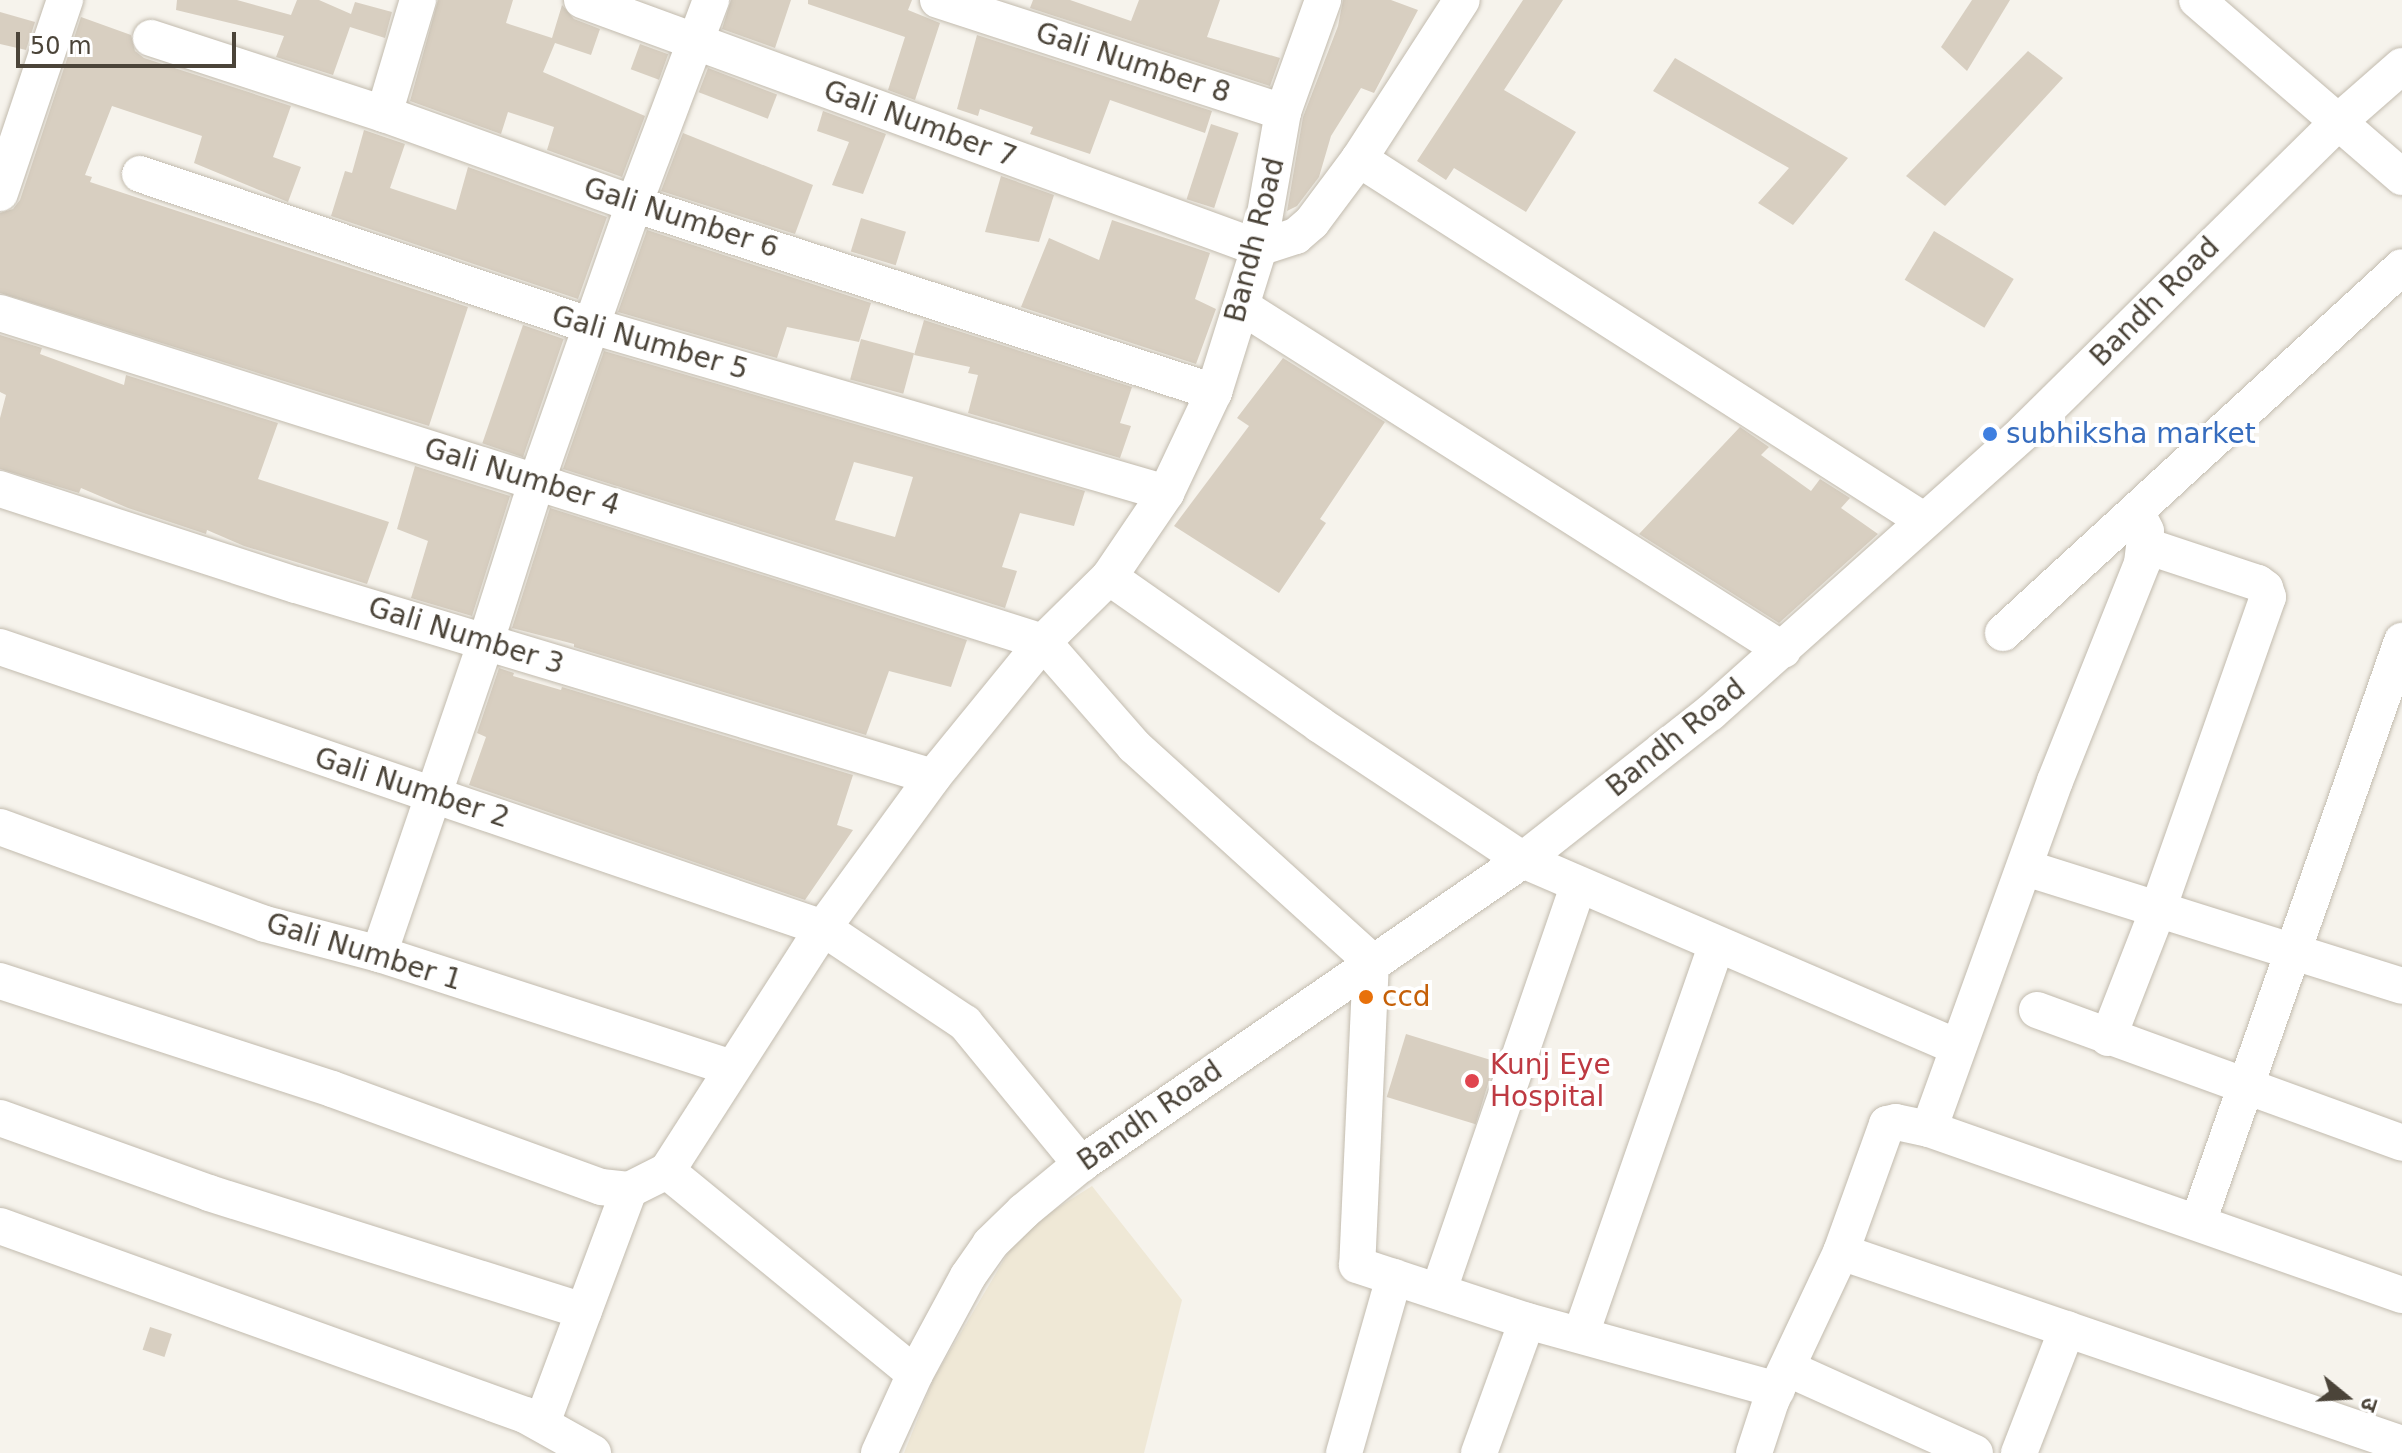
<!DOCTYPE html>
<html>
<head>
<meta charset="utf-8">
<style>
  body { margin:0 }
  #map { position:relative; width:2402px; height:1453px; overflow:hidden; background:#f6f3ec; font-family:"DejaVu Sans","Noto Sans Devanagari",sans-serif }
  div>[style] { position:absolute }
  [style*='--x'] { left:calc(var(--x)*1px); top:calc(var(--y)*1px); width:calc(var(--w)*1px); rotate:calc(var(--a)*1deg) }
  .education>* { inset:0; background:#efe8d6 }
  .building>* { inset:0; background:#d8cfc1; transform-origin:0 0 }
  .roads { filter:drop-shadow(0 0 2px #c2bbae) drop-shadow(0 0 2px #c2bbae) }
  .minor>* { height:36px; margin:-18px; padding:0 18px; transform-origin:18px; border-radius:18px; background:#fff }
  .dots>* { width:22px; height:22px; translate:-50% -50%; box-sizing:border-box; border:4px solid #fff; border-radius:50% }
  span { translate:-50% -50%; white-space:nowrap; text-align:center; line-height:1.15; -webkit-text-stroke:8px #fff; paint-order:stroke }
  .street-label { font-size:28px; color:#4b4439 }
  .shop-label { font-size:28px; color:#366cbe }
  .left { translate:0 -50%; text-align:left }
  .food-label { font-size:28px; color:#c56008 }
  .health-label { font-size:28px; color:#be3a42 }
  .north { position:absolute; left:2306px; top:1357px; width:80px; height:80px; -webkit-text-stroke:6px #fff; paint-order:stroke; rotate:108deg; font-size:22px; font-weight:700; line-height:32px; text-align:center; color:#4b4439 }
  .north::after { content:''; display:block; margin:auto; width:28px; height:36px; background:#4b4439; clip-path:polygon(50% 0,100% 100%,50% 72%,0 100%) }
  .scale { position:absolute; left:16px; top:32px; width:220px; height:36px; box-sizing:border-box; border:4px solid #4b4439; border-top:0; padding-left:10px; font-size:24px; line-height:28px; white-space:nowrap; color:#4b4439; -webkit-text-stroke:6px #fff; paint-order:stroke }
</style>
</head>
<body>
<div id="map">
  <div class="education">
    <i style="clip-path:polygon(1092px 1186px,1182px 1300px,1144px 1453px,904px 1453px,934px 1378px,1021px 1231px)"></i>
  </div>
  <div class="building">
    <i style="clip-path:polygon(177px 0,237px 0,291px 15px,297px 0,319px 0,351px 14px,355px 2px,392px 12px,385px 38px,350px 27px,333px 75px,276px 57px,284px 36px,176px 10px)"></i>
    <i style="clip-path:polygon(438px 0,513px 0,506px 23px,552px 38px,562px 5px,574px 19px,600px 29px,591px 55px,555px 43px,543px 72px,645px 116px,622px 177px,547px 150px,554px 127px,508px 112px,501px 134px,410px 101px)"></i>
    <i style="clip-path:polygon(731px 0,791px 0,775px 48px,722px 29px)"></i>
    <i style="clip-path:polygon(808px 0,912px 0,908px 10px,940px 23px,915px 100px,888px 90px,905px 37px,808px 4px)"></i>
    <i style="clip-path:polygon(1033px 0,1070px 0,1131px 21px,1139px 0,1220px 0,1207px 37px,1280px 58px,1270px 86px,1030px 8px)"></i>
    <i style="clip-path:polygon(1343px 0,1391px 0,1418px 10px,1374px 93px,1361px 88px,1331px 136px,1319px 177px,1297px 206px,1287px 211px,1303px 117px,1338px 26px)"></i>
    <i style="clip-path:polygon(1523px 0,1563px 0,1504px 90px,1576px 132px,1526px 212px,1454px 168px,1446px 180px,1417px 161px)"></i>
    <i style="clip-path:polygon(1972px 0,2010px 0,1967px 71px,1941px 47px)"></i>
    <i style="clip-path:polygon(0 12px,35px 22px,26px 50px,0 44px)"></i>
    <i style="clip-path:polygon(81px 17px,131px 35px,135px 51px,144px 58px,291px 106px,273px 157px,301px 167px,288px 202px,194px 163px,202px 136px,112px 106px,85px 175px,92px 177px,90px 182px,468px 307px,429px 426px,0 293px,0 213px,13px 209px,20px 200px)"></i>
    <i style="clip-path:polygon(977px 35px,1212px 111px,1205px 133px,1110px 100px,1090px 154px,1030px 134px,1033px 127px,980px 109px,978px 116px,957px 109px)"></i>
    <i style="left:640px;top:44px;width:30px;height:27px;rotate:20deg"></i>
    <i style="clip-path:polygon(2028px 51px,2063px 78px,1945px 206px,1906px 176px)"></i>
    <i style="clip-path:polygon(1675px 58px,1848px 158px,1793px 225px,1758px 203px,1789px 168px,1653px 91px)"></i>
    <i style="left:708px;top:68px;width:74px;height:26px;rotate:21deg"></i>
    <i style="clip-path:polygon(823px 111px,886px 134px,863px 194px,832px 185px,849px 142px,817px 131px)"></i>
    <i style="left:1211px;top:124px;width:29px;height:79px;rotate:18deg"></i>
    <i style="clip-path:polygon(364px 130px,405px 144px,390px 188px,456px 210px,468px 167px,607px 217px,578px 299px,331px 216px,345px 171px,352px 173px)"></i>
    <i style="clip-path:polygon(683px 133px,813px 185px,795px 234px,661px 191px)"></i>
    <i style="clip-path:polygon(1001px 176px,1054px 195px,1039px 242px,985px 232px)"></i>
    <i style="left:861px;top:218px;width:47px;height:35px;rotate:17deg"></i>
    <i style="clip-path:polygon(1112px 220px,1210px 253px,1195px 299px,1216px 309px,1196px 364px,1021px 307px,1049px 238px,1099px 260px)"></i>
    <i style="clip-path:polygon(647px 230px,871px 303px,859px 342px,787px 327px,777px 358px,618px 312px)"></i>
    <i style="left:1934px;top:231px;width:93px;height:57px;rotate:31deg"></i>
    <i style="clip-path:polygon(924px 320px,1132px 387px,1120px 423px,1131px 426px,1120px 458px,968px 413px,978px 375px,968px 373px,970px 367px,914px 355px)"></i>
    <i style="left:523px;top:325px;width:43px;height:125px;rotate:19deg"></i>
    <i style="clip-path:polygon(0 335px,42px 348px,40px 354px,124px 385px,126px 375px,278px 423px,258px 479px,389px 522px,367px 584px,244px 546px,207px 530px,206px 534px,128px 508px,81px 488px,79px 493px,0 469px,0 418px,6px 395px,0 392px)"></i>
    <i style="left:861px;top:339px;width:55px;height:42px;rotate:15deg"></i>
    <i style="clip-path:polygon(evenodd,604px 351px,1085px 491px,1074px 526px,1020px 513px,1002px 567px,1017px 571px,1005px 608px,563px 469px,604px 351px,854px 462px,913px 477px,895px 537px,835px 520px,854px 462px)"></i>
    <i style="clip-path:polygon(1283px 358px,1385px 422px,1320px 519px,1326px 523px,1279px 593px,1174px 526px,1249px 426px,1237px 418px)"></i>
    <i style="clip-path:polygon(1740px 427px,1769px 447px,1761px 455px,1811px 491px,1820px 479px,1850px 498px,1841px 508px,1878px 534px,1779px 623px,1639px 534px)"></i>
    <i style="clip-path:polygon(415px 466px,510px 496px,472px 616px,411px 598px,428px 541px,397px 529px)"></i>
    <i style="clip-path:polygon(550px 508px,967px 640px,951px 687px,889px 671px,866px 735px,574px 647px,574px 644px,512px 628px)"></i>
    <i style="clip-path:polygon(499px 668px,514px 673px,513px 676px,561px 690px,562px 687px,853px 775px,837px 825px,853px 830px,805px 900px,469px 785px,486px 737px,477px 733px)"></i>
    <i style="left:1406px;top:1034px;width:93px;height:66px;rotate:17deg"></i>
    <i style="left:150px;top:1327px;width:23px;height:24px;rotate:18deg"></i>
  </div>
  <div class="roads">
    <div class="minor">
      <i style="--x:582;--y:0;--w:721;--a:20.12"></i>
      <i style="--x:1259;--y:248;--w:39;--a:-18"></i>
      <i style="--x:1296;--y:236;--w:21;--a:-41"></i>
      <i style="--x:1312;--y:222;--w:79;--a:-53.3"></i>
      <i style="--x:1359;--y:159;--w:189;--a:-57.1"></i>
      <i style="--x:938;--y:0;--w:363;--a:18"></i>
      <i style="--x:2197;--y:0;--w:271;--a:40.8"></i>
      <i style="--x:151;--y:38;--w:245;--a:18.1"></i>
      <i style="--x:384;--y:114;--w:266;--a:19.8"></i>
      <i style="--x:634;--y:204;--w:610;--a:17.96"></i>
      <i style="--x:384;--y:114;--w:119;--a:-73.4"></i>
      <i style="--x:1359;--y:159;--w:670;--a:32.62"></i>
      <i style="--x:140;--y:174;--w:477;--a:18.6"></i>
      <i style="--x:592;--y:326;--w:598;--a:16.22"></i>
      <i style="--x:0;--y:193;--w:204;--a:-71.4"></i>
      <i style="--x:1241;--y:306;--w:642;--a:32.4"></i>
      <i style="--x:0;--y:313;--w:1094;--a:17.51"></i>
      <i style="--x:1043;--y:642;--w:138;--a:48.8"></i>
      <i style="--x:1134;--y:746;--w:320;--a:42.2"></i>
      <i style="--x:1371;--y:961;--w:304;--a:92.6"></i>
      <i style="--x:1357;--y:1265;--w:179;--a:18.2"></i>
      <i style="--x:1527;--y:1321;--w:259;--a:15.4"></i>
      <i style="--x:0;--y:489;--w:311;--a:18"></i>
      <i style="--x:296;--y:585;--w:665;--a:16.77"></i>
      <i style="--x:1109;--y:577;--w:258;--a:35"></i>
      <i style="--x:1320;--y:725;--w:244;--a:33.6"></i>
      <i style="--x:1523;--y:860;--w:473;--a:23.3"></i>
      <i style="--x:2003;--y:633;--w:541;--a:-42.53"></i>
      <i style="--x:0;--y:647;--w:870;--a:18.85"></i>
      <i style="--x:823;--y:928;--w:171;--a:33.8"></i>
      <i style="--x:965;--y:1023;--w:183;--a:50.6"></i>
      <i style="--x:0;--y:827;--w:282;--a:20.1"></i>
      <i style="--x:265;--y:924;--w:118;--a:14.7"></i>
      <i style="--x:379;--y:954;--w:371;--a:17.9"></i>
      <i style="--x:2026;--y:868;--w:394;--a:17.4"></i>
      <i style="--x:379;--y:954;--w:331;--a:-71.1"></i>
      <i style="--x:486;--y:641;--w:169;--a:-72.4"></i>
      <i style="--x:537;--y:480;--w:293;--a:-70.6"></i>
      <i style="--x:634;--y:204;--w:218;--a:-69.3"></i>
      <i style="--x:0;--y:981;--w:349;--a:18"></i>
      <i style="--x:332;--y:1089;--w:286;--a:20"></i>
      <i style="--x:601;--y:1187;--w:28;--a:6"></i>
      <i style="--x:629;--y:1190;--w:42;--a:-26.6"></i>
      <i style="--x:667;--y:1171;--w:289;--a:-57.3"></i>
      <i style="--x:823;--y:928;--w:187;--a:-53.9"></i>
      <i style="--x:933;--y:777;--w:174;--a:-50.8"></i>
      <i style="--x:1043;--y:642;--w:93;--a:-44.6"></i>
      <i style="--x:1109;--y:577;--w:102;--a:-55.8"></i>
      <i style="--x:1166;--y:493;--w:112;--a:-64.6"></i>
      <i style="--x:1214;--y:392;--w:151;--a:-72.6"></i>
      <i style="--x:1259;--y:248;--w:138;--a:-80"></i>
      <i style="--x:1283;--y:112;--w:119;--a:-70.3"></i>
      <i style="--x:2037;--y:1010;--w:388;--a:20"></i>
      <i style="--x:2108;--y:1038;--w:135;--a:-68.7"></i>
      <i style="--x:2157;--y:912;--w:334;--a:-70.6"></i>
      <i style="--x:2268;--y:597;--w:9;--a:-108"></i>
      <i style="--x:2265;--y:588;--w:9;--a:-144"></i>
      <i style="--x:2258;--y:583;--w:118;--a:-161.7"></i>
      <i style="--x:0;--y:1118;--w:222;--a:19.7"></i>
      <i style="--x:209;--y:1193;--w:393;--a:17.5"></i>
      <i style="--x:1929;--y:1129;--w:370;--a:-70.1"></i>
      <i style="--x:2055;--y:781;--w:235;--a:-68.2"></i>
      <i style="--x:2142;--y:563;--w:32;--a:-83"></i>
      <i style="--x:2146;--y:531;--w:22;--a:-117"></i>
      <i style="--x:667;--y:1171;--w:320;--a:39.3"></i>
      <i style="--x:2198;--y:1222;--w:616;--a:-70.65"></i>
      <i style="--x:0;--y:1226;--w:558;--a:19.8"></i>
      <i style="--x:525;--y:1415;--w:78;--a:29.2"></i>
      <i style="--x:1841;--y:1252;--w:593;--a:18.89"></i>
      <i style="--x:1439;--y:1290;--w:427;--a:-71"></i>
      <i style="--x:1581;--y:1334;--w:411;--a:-70.8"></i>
      <i style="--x:1789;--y:1369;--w:204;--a:24.3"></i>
      <i style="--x:542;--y:1423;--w:249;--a:-69.5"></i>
      <i style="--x:879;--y:1453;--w:87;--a:-65.5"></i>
      <i style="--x:915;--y:1374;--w:111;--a:-61.6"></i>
      <i style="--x:968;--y:1276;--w:39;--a:-55"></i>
      <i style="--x:990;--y:1244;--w:47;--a:-44.1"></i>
      <i style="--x:1024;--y:1211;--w:74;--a:-39.5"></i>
      <i style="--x:1081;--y:1164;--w:536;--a:-34.52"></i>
      <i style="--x:1523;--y:860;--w:238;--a:-38.2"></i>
      <i style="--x:1710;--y:713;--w:423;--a:-41.8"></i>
      <i style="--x:2025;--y:431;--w:440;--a:-44.6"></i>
      <i style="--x:2338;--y:122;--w:85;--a:-41.2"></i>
      <i style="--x:1344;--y:1453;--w:183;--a:-74.1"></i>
      <i style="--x:1479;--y:1453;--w:140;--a:-70"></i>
      <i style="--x:1754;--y:1453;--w:55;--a:-71.9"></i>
      <i style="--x:1771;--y:1401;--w:165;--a:-64.8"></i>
      <i style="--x:1841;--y:1252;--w:136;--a:-70.2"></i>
      <i style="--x:1887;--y:1124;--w:9;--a:-13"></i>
      <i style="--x:1896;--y:1122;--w:34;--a:12"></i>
      <i style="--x:1929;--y:1129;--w:501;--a:19.34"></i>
      <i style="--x:2019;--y:1453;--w:133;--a:-68.8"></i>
    </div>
  </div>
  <div class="dots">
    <i style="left:1990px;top:434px;background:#3f7fe0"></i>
    <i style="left:1366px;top:997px;background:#e8710a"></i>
    <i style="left:1472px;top:1081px;background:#e0444e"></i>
  </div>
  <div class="street-label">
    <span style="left:1133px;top:63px;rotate:18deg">Gali Number 8</span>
    <span style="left:920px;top:124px;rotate:20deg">Gali Number 7</span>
    <span style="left:681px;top:218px;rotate:18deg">Gali Number 6</span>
    <span style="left:1255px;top:240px;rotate:-76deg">Bandh Road</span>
    <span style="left:2155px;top:302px;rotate:-45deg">Bandh Road</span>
    <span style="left:650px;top:343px;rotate:16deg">Gali Number 5</span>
    <span style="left:522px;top:477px;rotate:17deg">Gali Number 4</span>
    <span style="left:466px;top:636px;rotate:17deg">Gali Number 3</span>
    <span style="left:1676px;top:738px;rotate:-39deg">Bandh Road</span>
    <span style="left:412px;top:788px;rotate:18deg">Gali Number 2</span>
    <span style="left:364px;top:952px;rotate:17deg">Gali Number 1</span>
    <span style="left:1150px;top:1116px;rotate:-35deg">Bandh Road</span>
  </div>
  <div class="shop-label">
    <span class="left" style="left:2006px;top:434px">subhiksha market</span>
  </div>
  <div class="food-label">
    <span class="left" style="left:1382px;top:997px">ccd</span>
  </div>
  <div class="health-label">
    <span class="left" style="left:1490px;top:1081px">Kunj Eye<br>Hospital</span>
  </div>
  <div class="north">उ</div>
  <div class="scale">50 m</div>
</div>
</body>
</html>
